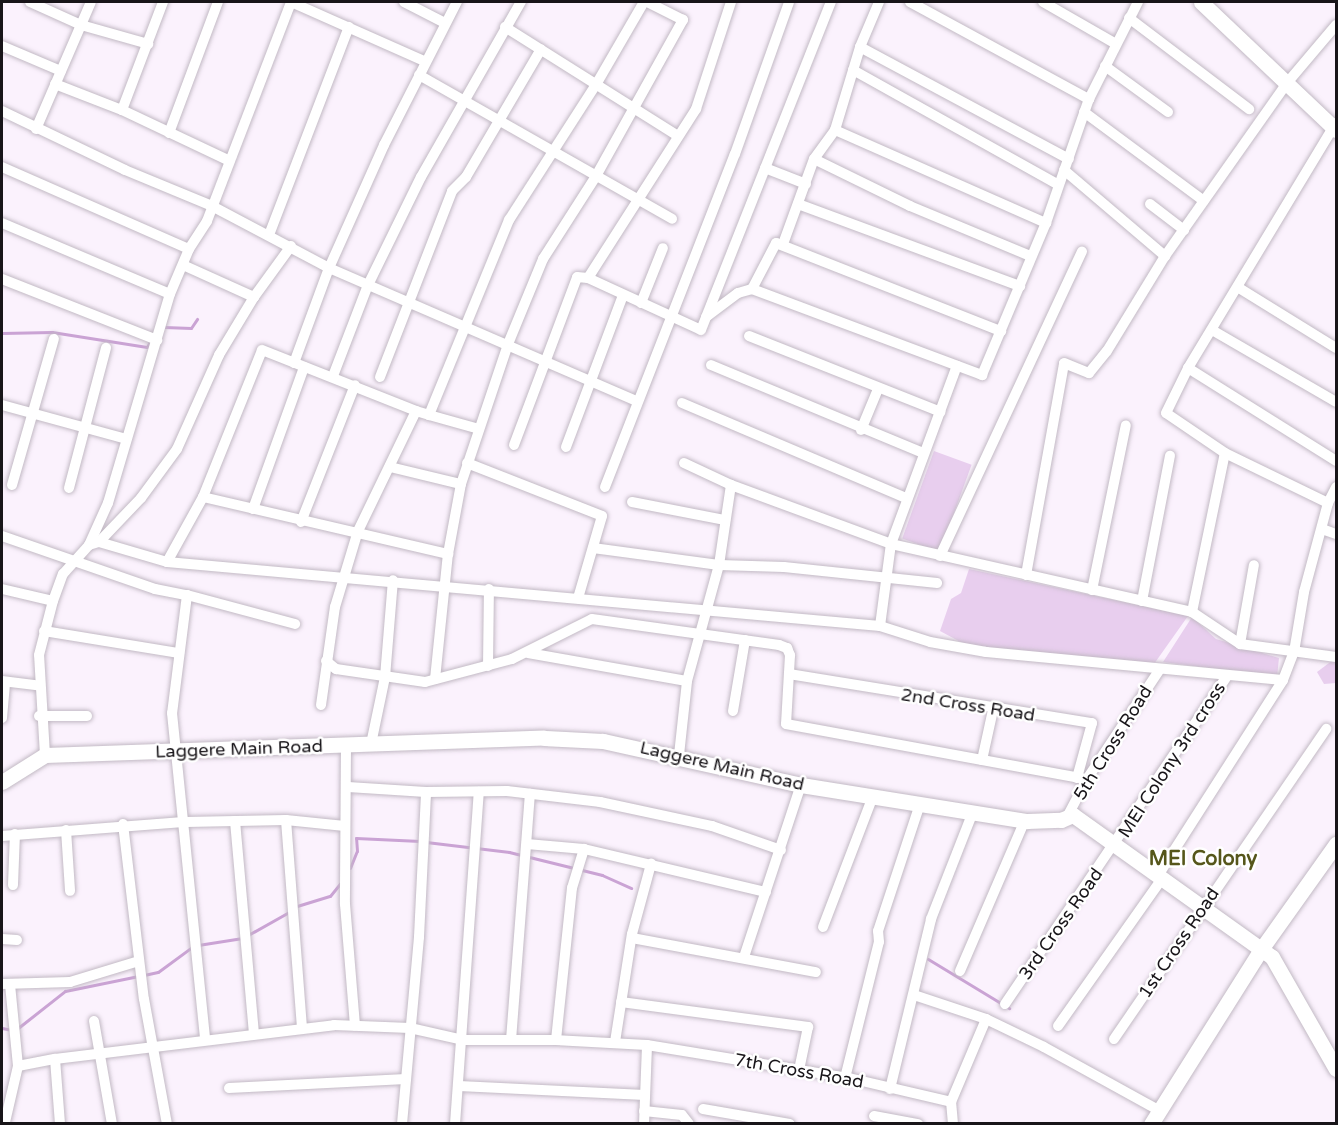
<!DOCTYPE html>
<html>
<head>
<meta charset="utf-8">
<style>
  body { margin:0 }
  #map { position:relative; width:1338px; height:1125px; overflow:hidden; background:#fbf2fd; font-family:"Varela Round",sans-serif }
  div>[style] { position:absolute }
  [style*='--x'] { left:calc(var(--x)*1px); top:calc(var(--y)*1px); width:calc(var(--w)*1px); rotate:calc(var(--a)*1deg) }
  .green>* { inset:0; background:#e8ceee; transform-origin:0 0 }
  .stream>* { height:3px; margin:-1.5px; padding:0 1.5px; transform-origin:1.5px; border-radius:1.5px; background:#caa3d4 }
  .roads { filter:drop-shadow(0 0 2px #c2b9c4) drop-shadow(0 0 2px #c2b9c4) }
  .street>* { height:10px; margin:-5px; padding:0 5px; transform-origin:5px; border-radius:5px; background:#fff }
  .secondary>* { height:15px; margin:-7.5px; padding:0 7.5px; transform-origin:7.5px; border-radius:7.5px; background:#fff }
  span { translate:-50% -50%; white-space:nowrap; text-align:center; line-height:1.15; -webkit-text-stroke:5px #fff; paint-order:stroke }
  .street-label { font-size:18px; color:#181519 }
  .neighbourhood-label { font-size:20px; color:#56561b; font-weight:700 }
  .frame { position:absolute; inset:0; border:3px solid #181519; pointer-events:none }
</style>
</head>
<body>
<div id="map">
  <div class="green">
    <i style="left:934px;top:451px;width:40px;height:93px;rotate:20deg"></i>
    <i style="clip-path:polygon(969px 569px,1188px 616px,1154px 664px,968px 646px,940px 631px,951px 599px,961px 593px)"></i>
    <i style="clip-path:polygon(1192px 617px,1216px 639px,1279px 658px,1277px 677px,1163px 662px)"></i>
    <i style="clip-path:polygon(1333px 660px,1336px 660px,1336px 683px,1324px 684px,1317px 672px)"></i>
  </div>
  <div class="stream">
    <i style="--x:164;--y:327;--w:27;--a:2"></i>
    <i style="--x:191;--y:328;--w:11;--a:-56"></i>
    <i style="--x:2;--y:333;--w:50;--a:-1.1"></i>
    <i style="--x:52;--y:332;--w:96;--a:9"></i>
    <i style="--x:147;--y:347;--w:8;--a:-60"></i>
    <i style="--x:426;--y:842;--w:84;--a:6.9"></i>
    <i style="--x:509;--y:852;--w:96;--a:13.9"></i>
    <i style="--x:602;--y:875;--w:32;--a:24"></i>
    <i style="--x:350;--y:868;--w:18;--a:-68"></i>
    <i style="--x:357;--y:851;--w:13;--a:-94"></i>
    <i style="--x:356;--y:838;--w:64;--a:2.7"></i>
    <i style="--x:297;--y:906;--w:34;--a:-17"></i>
    <i style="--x:330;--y:896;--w:19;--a:-51"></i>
    <i style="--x:248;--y:935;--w:47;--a:-29.3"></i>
    <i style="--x:198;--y:945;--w:45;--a:-9"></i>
    <i style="--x:928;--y:959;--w:95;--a:31.2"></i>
    <i style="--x:144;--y:975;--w:14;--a:-12"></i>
    <i style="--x:158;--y:972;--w:42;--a:-36.3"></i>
    <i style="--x:2;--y:1028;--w:10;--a:11"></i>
    <i style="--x:18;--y:1028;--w:60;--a:-38.2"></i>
    <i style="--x:65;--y:991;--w:75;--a:-11.6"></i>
  </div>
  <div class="roads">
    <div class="street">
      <i style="--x:30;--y:2;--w:56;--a:24.3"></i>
      <i style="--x:81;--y:25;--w:70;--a:15.8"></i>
      <i style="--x:291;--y:2;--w:145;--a:23.9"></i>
      <i style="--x:404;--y:2;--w:46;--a:27.1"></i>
      <i style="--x:910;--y:2;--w:204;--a:28.5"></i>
      <i style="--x:1043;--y:2;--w:84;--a:29.9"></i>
      <i style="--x:1129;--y:18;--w:151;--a:37.2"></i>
      <i style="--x:505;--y:27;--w:204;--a:32.2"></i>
      <i style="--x:2;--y:46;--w:64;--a:23"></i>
      <i style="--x:860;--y:47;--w:237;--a:28.2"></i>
      <i style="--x:1105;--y:66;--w:78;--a:36.1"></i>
      <i style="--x:853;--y:70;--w:234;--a:29.2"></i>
      <i style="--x:419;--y:75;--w:291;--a:29.6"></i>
      <i style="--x:55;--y:84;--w:72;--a:21.2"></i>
      <i style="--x:122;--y:110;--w:119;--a:25.3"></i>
      <i style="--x:122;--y:110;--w:116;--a:-69.2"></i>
      <i style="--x:2;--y:111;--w:136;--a:25.6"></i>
      <i style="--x:125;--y:170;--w:92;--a:22.4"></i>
      <i style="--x:210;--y:205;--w:135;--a:27.9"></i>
      <i style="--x:329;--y:268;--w:335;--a:23.4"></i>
      <i style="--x:1084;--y:112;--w:149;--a:36.6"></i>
      <i style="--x:36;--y:129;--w:138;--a:-66.6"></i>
      <i style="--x:835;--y:130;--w:231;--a:23.8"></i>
      <i style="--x:169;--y:133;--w:140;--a:-69.5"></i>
      <i style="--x:814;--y:159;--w:107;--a:26.1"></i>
      <i style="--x:910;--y:206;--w:130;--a:22.6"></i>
      <i style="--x:2;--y:167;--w:204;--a:23.7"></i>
      <i style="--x:765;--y:168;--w:44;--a:21.3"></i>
      <i style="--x:1064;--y:170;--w:133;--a:40.4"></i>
      <i style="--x:798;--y:204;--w:237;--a:20.3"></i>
      <i style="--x:1150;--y:204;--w:43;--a:37.4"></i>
      <i style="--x:2;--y:223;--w:182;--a:22.9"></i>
      <i style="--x:269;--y:235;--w:223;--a:-69"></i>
      <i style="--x:783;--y:244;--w:90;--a:-70"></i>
      <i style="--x:814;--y:159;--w:36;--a:-54"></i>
      <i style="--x:835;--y:130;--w:87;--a:-73.2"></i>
      <i style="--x:860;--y:47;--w:49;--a:-67.1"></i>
      <i style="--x:183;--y:265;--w:78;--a:24.3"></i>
      <i style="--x:254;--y:297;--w:63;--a:-54"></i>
      <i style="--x:588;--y:278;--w:201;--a:-57.4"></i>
      <i style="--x:696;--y:109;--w:113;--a:-71.9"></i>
      <i style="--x:2;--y:279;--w:167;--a:21.5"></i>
      <i style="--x:1239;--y:288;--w:114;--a:31.7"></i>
      <i style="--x:752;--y:289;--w:246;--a:20.5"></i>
      <i style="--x:982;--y:375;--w:165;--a:-67.2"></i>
      <i style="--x:1046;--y:223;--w:131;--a:-70.9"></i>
      <i style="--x:1089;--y:99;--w:109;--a:-63.2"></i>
      <i style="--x:641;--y:303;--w:59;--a:-68.2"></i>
      <i style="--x:706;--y:317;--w:40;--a:-37"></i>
      <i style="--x:738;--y:293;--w:15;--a:-16"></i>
      <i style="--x:752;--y:289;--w:52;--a:-62.4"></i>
      <i style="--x:776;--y:243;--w:242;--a:21.4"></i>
      <i style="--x:1212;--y:330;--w:143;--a:30.1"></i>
      <i style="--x:749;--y:336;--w:206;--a:21.6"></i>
      <i style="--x:294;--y:363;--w:101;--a:-69.8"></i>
      <i style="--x:329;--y:268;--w:135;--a:-65.9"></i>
      <i style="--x:384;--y:145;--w:161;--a:-63"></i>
      <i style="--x:711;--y:365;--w:230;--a:22.5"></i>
      <i style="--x:1188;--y:368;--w:175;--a:32.1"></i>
      <i style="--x:333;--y:376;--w:97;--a:-69"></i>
      <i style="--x:368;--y:285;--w:120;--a:-63.9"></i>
      <i style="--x:421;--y:177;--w:202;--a:-60.3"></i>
      <i style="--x:380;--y:377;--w:199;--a:-68.8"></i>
      <i style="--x:452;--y:191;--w:20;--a:-45"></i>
      <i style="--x:466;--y:177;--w:148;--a:-59.6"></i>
      <i style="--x:682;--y:403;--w:243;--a:23"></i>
      <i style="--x:2;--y:405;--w:129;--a:15.3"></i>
      <i style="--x:429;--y:415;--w:52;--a:15.6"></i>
      <i style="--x:861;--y:430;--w:44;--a:-67.5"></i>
      <i style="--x:514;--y:445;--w:179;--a:-69.4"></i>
      <i style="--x:577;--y:277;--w:11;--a:5"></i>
      <i style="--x:588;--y:278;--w:124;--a:24.7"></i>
      <i style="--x:701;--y:330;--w:353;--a:-68.4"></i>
      <i style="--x:566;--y:447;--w:162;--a:-69.4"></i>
      <i style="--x:467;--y:463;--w:145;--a:21.4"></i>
      <i style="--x:602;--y:516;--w:85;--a:106.3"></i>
      <i style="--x:684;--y:463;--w:52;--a:25.1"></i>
      <i style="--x:390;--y:467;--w:73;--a:13.5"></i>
      <i style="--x:12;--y:485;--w:152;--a:-74"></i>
      <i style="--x:605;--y:487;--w:357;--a:-68.7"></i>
      <i style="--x:735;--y:154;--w:161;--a:-70.4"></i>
      <i style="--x:69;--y:488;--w:145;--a:-75.2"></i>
      <i style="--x:203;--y:497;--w:252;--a:13.1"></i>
      <i style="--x:632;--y:502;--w:95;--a:11"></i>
      <i style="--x:1328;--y:503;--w:114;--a:-154.1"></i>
      <i style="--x:1225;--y:453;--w:71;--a:-145.9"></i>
      <i style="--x:1166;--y:413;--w:50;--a:-63.9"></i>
      <i style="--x:1188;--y:368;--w:286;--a:-58.9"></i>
      <i style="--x:253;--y:509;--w:151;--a:-70.2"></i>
      <i style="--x:301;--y:522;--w:147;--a:-68.5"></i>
      <i style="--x:1322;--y:529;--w:15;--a:20"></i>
      <i style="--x:2;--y:536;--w:162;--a:19.1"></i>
      <i style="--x:155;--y:589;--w:33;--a:11"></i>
      <i style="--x:187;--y:595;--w:119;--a:97.2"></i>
      <i style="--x:172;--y:713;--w:328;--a:84.2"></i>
      <i style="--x:99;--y:542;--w:61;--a:-46.3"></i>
      <i style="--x:141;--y:498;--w:61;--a:-53.7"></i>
      <i style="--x:177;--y:449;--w:103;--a:-65.9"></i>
      <i style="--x:219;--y:355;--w:68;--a:-58.9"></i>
      <i style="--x:89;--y:545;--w:10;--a:-17"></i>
      <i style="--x:99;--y:542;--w:71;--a:16.4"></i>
      <i style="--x:167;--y:562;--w:716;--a:5.13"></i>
      <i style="--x:880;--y:626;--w:52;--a:17.7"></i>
      <i style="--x:930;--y:642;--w:57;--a:10.1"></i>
      <i style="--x:986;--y:652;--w:298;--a:5.4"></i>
      <i style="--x:593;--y:548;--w:127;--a:7.7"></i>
      <i style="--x:719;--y:565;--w:65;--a:1.8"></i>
      <i style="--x:784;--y:567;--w:154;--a:6"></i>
      <i style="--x:940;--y:556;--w:336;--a:-65"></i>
      <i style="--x:167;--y:562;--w:74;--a:-61"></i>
      <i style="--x:203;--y:497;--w:158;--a:-68.1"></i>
      <i style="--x:262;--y:350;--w:166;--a:21.6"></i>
      <i style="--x:1026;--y:575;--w:215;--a:-79.8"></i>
      <i style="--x:1064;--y:363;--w:27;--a:22"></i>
      <i style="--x:1089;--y:373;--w:28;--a:-51"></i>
      <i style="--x:1107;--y:351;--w:111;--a:-58.6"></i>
      <i style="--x:1165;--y:256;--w:212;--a:-54.8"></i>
      <i style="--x:1287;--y:83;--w:76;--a:-49.8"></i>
      <i style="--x:2;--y:589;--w:52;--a:13.2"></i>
      <i style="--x:1092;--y:590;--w:168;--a:-78.4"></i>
      <i style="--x:187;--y:595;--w:112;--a:15"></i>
      <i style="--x:1142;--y:601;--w:148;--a:-79.1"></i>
      <i style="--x:1192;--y:612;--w:162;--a:-78.3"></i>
      <i style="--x:880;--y:626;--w:83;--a:-82.4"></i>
      <i style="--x:891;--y:544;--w:190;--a:-69.7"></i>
      <i style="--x:44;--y:631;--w:137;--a:9.3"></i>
      <i style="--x:1240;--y:644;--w:80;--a:-80"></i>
      <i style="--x:528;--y:653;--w:161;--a:10"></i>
      <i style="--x:326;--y:661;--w:13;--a:39"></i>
      <i style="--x:336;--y:669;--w:90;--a:8.3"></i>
      <i style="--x:425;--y:682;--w:90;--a:-14.8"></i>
      <i style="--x:512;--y:659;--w:89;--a:-26.6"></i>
      <i style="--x:592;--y:619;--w:189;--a:7.9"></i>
      <i style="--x:779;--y:645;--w:9;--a:21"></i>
      <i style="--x:787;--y:648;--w:8;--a:67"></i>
      <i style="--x:790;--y:655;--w:69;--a:93.3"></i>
      <i style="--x:786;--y:724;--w:306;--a:10.4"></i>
      <i style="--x:488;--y:666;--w:77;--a:-89.3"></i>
      <i style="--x:789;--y:674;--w:307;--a:9.2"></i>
      <i style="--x:1092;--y:723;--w:57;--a:105.3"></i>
      <i style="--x:435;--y:679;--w:126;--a:-84.1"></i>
      <i style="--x:448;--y:554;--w:71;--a:-79.5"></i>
      <i style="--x:461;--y:484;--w:148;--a:-71.4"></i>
      <i style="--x:508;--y:344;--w:92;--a:-67.6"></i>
      <i style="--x:543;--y:259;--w:98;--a:-57.4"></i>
      <i style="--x:596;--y:176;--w:179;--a:-60.9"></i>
      <i style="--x:683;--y:20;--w:40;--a:-153.4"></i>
      <i style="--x:2;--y:681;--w:38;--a:7"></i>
      <i style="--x:321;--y:705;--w:99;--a:-81.9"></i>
      <i style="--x:335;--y:607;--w:79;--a:-73.2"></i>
      <i style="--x:358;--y:531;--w:133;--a:-64.2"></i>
      <i style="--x:416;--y:411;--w:14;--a:17"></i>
      <i style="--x:429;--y:415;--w:211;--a:-67.7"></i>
      <i style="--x:509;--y:220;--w:163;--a:-57.3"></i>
      <i style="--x:597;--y:83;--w:94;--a:-59.9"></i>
      <i style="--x:733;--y:711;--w:72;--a:-80.4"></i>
      <i style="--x:39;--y:716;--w:48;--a:0"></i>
      <i style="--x:2;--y:718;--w:36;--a:-85"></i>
      <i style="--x:371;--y:744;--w:68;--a:-78.2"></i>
      <i style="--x:385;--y:677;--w:97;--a:-85.3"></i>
      <i style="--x:346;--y:745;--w:159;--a:90.4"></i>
      <i style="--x:345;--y:904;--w:122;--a:85.3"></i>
      <i style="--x:45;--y:755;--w:100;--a:-93.4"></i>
      <i style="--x:39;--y:655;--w:56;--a:-75.5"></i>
      <i style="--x:53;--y:601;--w:29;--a:-70"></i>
      <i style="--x:63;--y:574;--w:39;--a:-48"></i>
      <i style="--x:89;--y:545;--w:46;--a:-65.7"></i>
      <i style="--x:108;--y:503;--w:218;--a:-73.5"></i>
      <i style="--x:170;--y:294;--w:49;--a:-67.1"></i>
      <i style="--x:189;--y:249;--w:33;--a:-57"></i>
      <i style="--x:207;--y:221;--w:235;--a:-69"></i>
      <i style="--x:679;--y:755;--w:74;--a:-83.8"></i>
      <i style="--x:687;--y:681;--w:120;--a:-74.6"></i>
      <i style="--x:719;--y:565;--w:81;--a:-81.5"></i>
      <i style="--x:731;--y:485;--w:171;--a:20.2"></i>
      <i style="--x:891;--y:544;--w:309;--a:12.7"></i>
      <i style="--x:1192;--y:612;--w:58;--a:33.7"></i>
      <i style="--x:1240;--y:644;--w:97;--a:7.7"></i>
      <i style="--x:982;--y:760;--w:51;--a:-77.6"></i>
      <i style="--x:348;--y:787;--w:78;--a:3.7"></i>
      <i style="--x:426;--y:792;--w:81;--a:-0.7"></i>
      <i style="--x:507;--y:791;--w:94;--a:6.7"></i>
      <i style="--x:600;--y:802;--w:115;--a:12.1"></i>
      <i style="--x:712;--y:826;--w:73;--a:19.2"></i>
      <i style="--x:1067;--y:817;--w:43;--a:-62.2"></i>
      <i style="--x:1087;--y:779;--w:132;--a:-56.4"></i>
      <i style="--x:286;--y:820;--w:209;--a:85.6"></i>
      <i style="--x:235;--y:821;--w:213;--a:84.9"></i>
      <i style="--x:123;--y:824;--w:176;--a:83.2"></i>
      <i style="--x:144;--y:999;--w:127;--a:79.6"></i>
      <i style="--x:66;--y:830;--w:61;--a:86.2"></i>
      <i style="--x:2;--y:836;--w:185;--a:-4.4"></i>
      <i style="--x:186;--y:822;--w:100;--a:-1.1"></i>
      <i style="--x:286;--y:820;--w:59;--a:5.8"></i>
      <i style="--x:527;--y:844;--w:57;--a:5"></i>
      <i style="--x:584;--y:849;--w:187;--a:13.3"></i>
      <i style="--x:1159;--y:874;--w:230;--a:-57.4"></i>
      <i style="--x:1283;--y:680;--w:30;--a:-69"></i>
      <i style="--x:1294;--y:652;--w:61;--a:-80.5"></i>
      <i style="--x:1304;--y:592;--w:92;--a:-74.9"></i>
      <i style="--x:1328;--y:503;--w:18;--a:-63"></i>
      <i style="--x:13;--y:885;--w:51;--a:-87.8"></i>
      <i style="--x:823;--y:927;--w:140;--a:-69.1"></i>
      <i style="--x:632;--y:938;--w:187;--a:10.5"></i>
      <i style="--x:2;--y:939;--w:15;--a:4"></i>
      <i style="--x:744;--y:957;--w:181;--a:-71.7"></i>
      <i style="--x:960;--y:971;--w:164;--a:-66.7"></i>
      <i style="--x:2;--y:984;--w:68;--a:-1.7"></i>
      <i style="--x:70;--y:982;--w:72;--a:-16.9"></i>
      <i style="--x:914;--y:995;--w:76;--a:18.4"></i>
      <i style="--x:986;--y:1019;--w:64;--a:25.8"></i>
      <i style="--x:1044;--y:1047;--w:132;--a:28.9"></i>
      <i style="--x:621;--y:1002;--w:189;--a:7.6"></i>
      <i style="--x:808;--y:1027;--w:44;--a:101.8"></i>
      <i style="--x:1005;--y:1004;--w:396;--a:-55.9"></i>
      <i style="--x:94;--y:1021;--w:105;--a:80.1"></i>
      <i style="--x:1058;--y:1026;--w:182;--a:-54.8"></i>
      <i style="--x:1114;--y:1039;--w:376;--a:-55.6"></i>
      <i style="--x:511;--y:1040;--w:247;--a:-85.6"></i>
      <i style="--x:556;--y:1040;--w:153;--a:-84"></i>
      <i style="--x:572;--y:888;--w:41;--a:-72.9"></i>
      <i style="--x:615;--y:1042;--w:109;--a:-81.1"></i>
      <i style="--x:632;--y:934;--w:73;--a:-74.8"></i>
      <i style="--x:18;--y:1066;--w:38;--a:-11"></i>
      <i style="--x:845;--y:1078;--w:140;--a:-76"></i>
      <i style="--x:879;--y:942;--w:11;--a:-95"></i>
      <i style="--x:878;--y:931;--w:134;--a:-71.7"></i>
      <i style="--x:459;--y:1086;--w:186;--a:2.8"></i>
      <i style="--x:229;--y:1088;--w:177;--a:-2.9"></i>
      <i style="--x:890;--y:1089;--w:175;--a:-76.4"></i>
      <i style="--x:931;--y:919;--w:115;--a:-68.6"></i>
      <i style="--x:703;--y:1109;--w:88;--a:9.8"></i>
      <i style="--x:644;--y:1111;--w:38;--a:6"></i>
      <i style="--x:682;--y:1115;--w:11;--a:52"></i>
      <i style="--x:874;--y:1116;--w:45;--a:10.3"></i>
      <i style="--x:5;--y:1122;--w:57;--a:-76.9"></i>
      <i style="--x:18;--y:1066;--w:81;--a:-95.6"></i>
      <i style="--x:60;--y:1124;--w:65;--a:-94.4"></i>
      <i style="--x:55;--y:1059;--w:281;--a:-6.9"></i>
      <i style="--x:334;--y:1025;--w:76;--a:2.3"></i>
      <i style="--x:410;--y:1028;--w:54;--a:12.8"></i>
      <i style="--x:463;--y:1040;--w:93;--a:0"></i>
      <i style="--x:556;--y:1040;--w:91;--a:3.1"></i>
      <i style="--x:647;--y:1045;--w:205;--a:9.3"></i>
      <i style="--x:849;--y:1078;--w:105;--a:13.2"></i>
      <i style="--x:402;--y:1124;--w:188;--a:-84.8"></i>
      <i style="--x:419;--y:937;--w:145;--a:-87.2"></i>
      <i style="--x:455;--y:1124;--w:333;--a:-85.9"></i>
      <i style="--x:644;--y:1124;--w:79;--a:-87.8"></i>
      <i style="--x:953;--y:1124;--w:22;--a:-95"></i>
      <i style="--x:951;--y:1102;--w:90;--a:-67.1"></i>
    </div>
    <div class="secondary">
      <i style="--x:1201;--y:2;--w:186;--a:43.5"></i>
      <i style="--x:2;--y:782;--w:51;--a:-32.1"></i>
      <i style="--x:45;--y:755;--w:499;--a:-2"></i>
      <i style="--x:544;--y:738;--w:59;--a:2.9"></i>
      <i style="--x:603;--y:741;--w:203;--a:12.5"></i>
      <i style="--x:801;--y:785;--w:229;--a:9.1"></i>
      <i style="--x:1027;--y:821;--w:34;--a:-2"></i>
      <i style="--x:1061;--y:820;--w:13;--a:-23"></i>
      <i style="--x:1073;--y:815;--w:244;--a:35.5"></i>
      <i style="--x:1272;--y:957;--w:129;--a:60.3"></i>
      <i style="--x:1151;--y:1124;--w:208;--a:-57.8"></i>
      <i style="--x:1262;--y:948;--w:128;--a:-54.6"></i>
    </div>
  </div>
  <div class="street-label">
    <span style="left:968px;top:705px;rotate:9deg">2nd Cross Road</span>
    <span style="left:1113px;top:743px;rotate:-58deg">5th Cross Road</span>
    <span style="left:239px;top:749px;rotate:-2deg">Laggere Main Road</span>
    <span style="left:1172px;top:760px;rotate:-57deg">MEI Colony 3rd cross</span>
    <span style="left:722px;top:766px;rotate:13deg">Laggere Main Road</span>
    <span style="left:1061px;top:924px;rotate:-55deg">3rd Cross Road</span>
    <span style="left:1179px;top:943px;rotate:-56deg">1st Cross Road</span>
    <span style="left:799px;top:1071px;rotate:10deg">7th Cross Road</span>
  </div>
  <div class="neighbourhood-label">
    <span style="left:1203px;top:859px">MEI Colony</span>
  </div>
  <div class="frame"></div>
</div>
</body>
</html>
